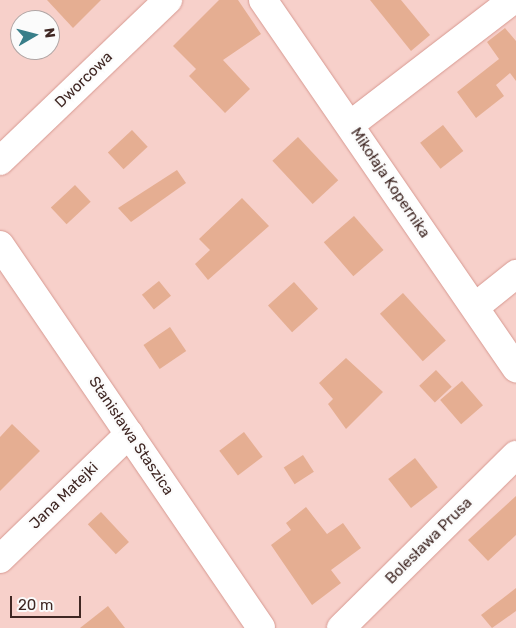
<!DOCTYPE html>
<html>
<head>
<meta charset="utf-8">
<style>
  body { margin:0 }
  #map { position:relative; width:516px; height:628px; overflow:hidden; background:#f7d0ca; font-family:Rubik,sans-serif }
  div>[style] { position:absolute }
  [style*='--x'] { left:calc(var(--x)*1px); top:calc(var(--y)*1px); width:calc(var(--w)*1px); rotate:calc(var(--a)*1deg) }
  .building>* { inset:0; background:#e5ae92; transform-origin:0 0 }
  .roads { filter:drop-shadow(0 0 1px #d79991) drop-shadow(0 0 1px #d79991) }
  .minor>* { height:28px; margin:-14px; padding:0 14px; transform-origin:14px; border-radius:14px; background:#fff }
  span { translate:-50% -50%; white-space:nowrap; text-align:center; line-height:1.15; -webkit-text-stroke:4.5px #fbfbfb; paint-order:stroke }
  .street-label { font-size:15px; color:#3f2723 }
  .north { position:absolute; left:10px; top:10px; width:50px; height:50px; box-sizing:border-box; background:#fbfbfb; border:1px solid #b0a6a5; border-radius:50%; rotate:82deg; font-size:14px; font-weight:700; line-height:20px; text-align:center; color:#3f2723 }
  .north::after { content:''; display:block; margin:auto; width:18px; height:22px; background:#387e89; clip-path:polygon(50% 0,100% 100%,50% 72%,0 100%) }
  .scale { position:absolute; left:10px; top:596px; width:71px; height:22px; box-sizing:border-box; border:2px solid #3f2723; border-top:0; padding-left:6px; font-size:15px; line-height:18px; white-space:nowrap; color:#3f2723; -webkit-text-stroke:4px #fbfbfb; paint-order:stroke }
</style>
</head>
<body>
<div id="map">
  <div class="building">
    <i style="clip-path:polygon(47px 0,101px 0,73px 28px)"></i>
    <i style="clip-path:polygon(219px 0,238px 0,261px 34px,223px 60px,250px 89px,225px 113px,189px 76px,196px 69px,173px 46px)"></i>
    <i style="clip-path:polygon(370px 0,401px 0,430px 35px,411px 51px)"></i>
    <i style="clip-path:polygon(505px 28px,516px 41px,516px 81px,510px 73px,496px 85px,504px 96px,476px 118px,457px 92px,499px 59px,487px 42px)"></i>
    <i style="left:443px;top:125px;width:33px;height:29px;rotate:52deg"></i>
    <i style="left:132px;top:130px;width:23px;height:33px;rotate:47deg"></i>
    <i style="left:298px;top:137px;width:59px;height:35px;rotate:47deg"></i>
    <i style="clip-path:polygon(177px 170px,186px 183px,131px 222px,118px 208px)"></i>
    <i style="left:75px;top:185px;width:23px;height:33px;rotate:47deg"></i>
    <i style="clip-path:polygon(242px 198px,269px 226px,208px 280px,195px 264px,210px 250px,199px 239px)"></i>
    <i style="left:354px;top:216px;width:45px;height:40px;rotate:49deg"></i>
    <i style="left:159px;top:281px;width:19px;height:22px;rotate:51deg"></i>
    <i style="left:294px;top:282px;width:36px;height:35px;rotate:48deg"></i>
    <i style="left:403px;top:293px;width:64px;height:31px;rotate:48deg"></i>
    <i style="left:170px;top:327px;width:29px;height:32px;rotate:56deg"></i>
    <i style="clip-path:polygon(346px 358px,383px 392px,346px 429px,328px 404px,333px 399px,319px 383px)"></i>
    <i style="left:436px;top:370px;width:23px;height:23px;rotate:47deg"></i>
    <i style="left:462px;top:381px;width:32px;height:29px;rotate:49deg"></i>
    <i style="clip-path:polygon(12px 424px,40px 451px,0 491px,0 437px)"></i>
    <i style="left:244px;top:432px;width:31px;height:31px;rotate:53deg"></i>
    <i style="left:303px;top:455px;width:20px;height:23px;rotate:57deg"></i>
    <i style="left:415px;top:458px;width:37px;height:34px;rotate:52deg"></i>
    <i style="clip-path:polygon(516px 496px,516px 535px,488px 561px,468px 540px)"></i>
    <i style="clip-path:polygon(306px 507px,327px 534px,343px 523px,361px 548px,331px 570px,341px 583px,312px 605px,271px 545px,291px 530px,286px 523px)"></i>
    <i style="left:101px;top:512px;width:41px;height:18px;rotate:47deg"></i>
    <i style="clip-path:polygon(516px 588px,516px 611px,492px 628px,481px 615px)"></i>
    <i style="clip-path:polygon(108px 606px,125px 628px,80px 628px)"></i>
  </div>
  <div class="roads">
    <div class="minor">
      <i style="--x:263;--y:0;--w:447;--a:55.5"></i>
      <i style="--x:350;--y:125;--w:205;--a:-37.5"></i>
      <i style="--x:0;--y:161;--w:233;--a:-43.8"></i>
      <i style="--x:0;--y:245;--w:463;--a:55.7"></i>
      <i style="--x:475;--y:307;--w:53;--a:-38.8"></i>
      <i style="--x:0;--y:559;--w:180;--a:-44.1"></i>
      <i style="--x:341;--y:628;--w:246;--a:-44.7"></i>
    </div>
  </div>
  <div class="street-label">
    <span style="left:84px;top:80px;rotate:-44deg">Dworcowa</span>
    <span style="left:390px;top:183px;rotate:56deg">Mikołaja Kopernika</span>
    <span style="left:131px;top:436px;rotate:56deg">Stanisława Staszica</span>
    <span style="left:64px;top:496px;rotate:-44deg">Jana Matejki</span>
    <span style="left:429px;top:541px;rotate:-45deg">Bolesława Prusa</span>
  </div>
  <div class="north">N</div>
  <div class="scale">20 m</div>
</div>
</body>
</html>
